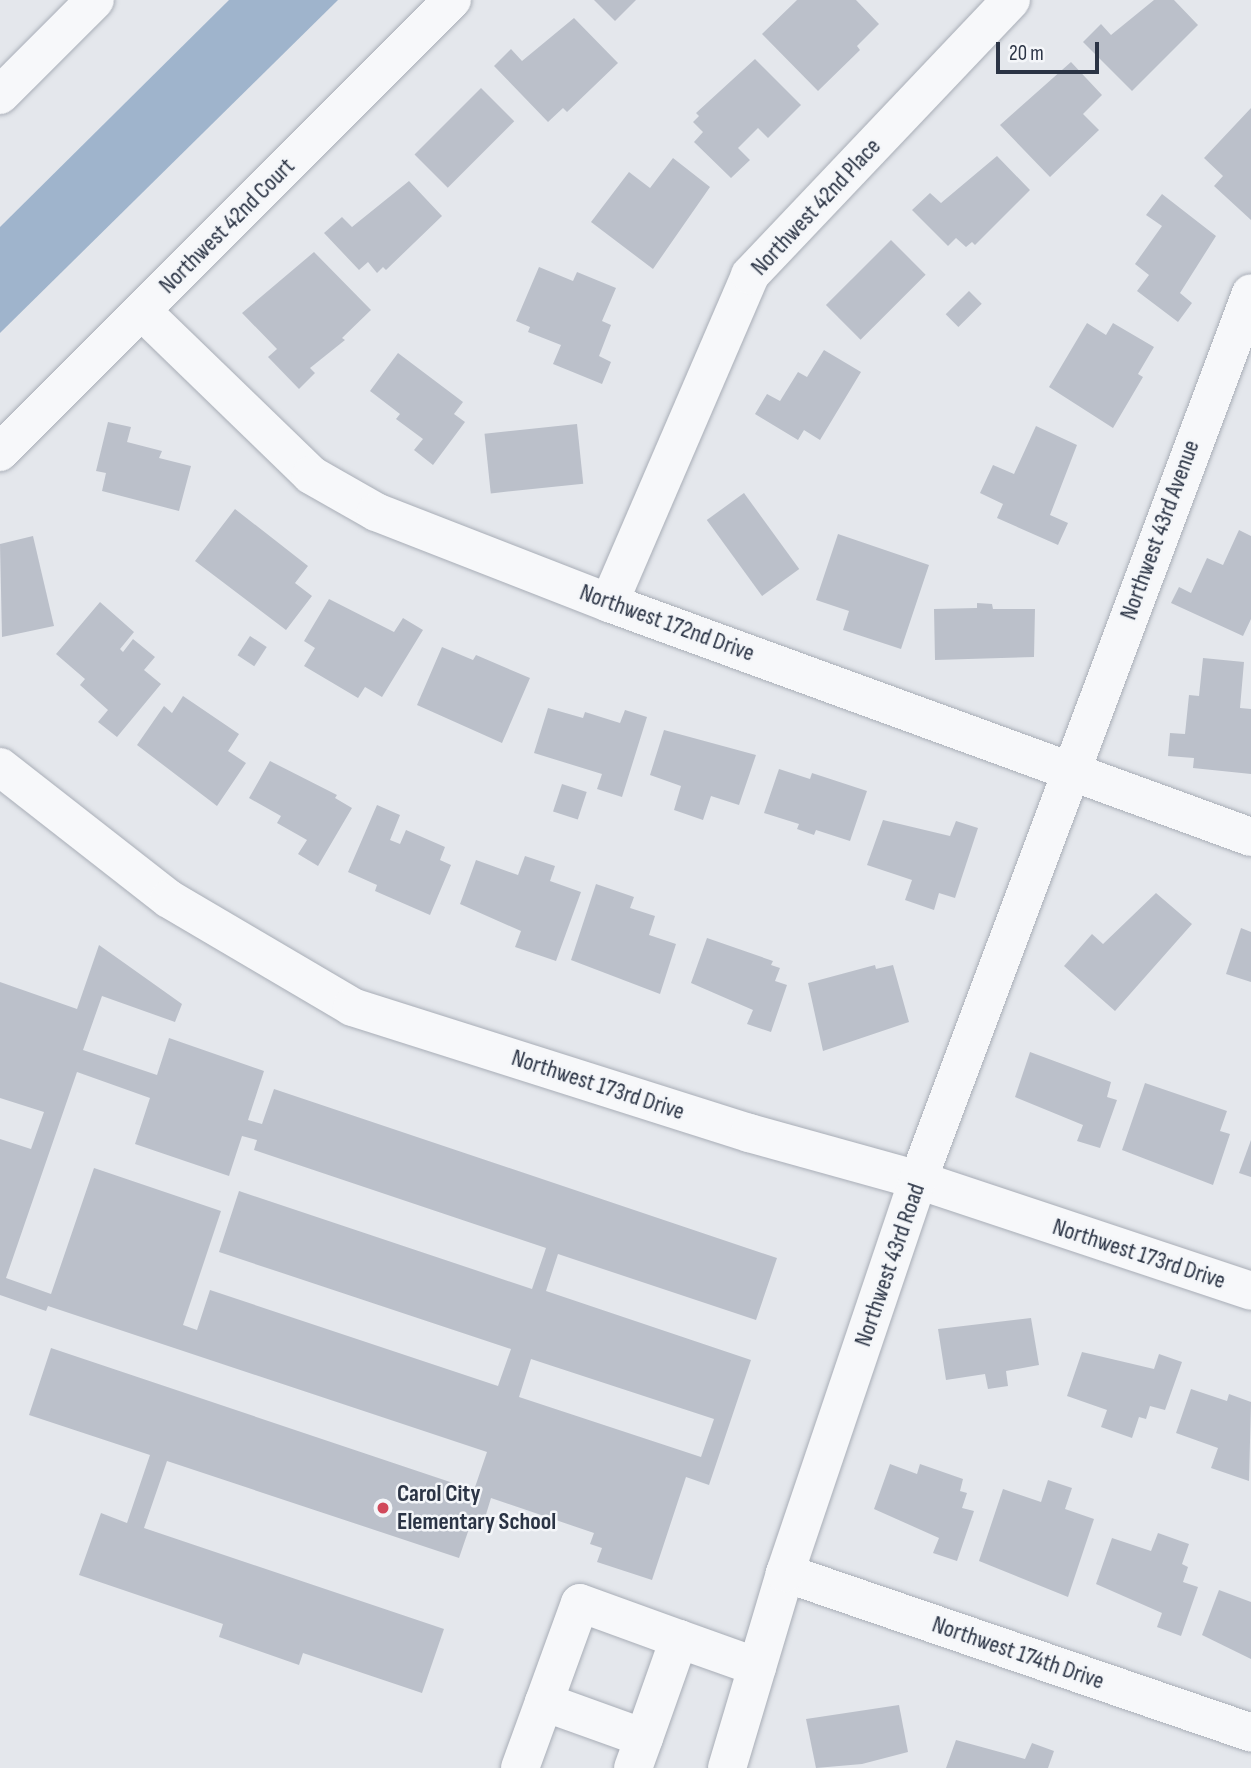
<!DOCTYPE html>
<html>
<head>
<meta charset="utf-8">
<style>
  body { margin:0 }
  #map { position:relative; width:1251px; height:1768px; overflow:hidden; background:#e4e7ec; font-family:"Sofia Sans Condensed",sans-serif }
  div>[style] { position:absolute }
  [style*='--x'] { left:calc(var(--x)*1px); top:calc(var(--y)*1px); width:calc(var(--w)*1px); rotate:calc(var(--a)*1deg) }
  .water>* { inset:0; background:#9fb4cc }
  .building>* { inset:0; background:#bbc0ca; transform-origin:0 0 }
  .roads { filter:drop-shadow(0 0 2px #a9aeb7) drop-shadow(0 0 2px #a9aeb7) }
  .minor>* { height:38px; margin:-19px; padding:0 19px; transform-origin:19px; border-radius:19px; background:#f7f8fa }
  .dots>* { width:19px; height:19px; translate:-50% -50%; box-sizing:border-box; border:4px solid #f4f6f9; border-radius:50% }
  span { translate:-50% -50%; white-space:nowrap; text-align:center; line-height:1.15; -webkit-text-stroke:5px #f4f6f9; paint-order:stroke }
  .street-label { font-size:24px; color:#2b3445 }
  .poi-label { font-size:24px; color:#2b3445; font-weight:700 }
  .left { translate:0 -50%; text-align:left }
  .scale { position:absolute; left:996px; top:42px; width:103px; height:32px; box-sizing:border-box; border:4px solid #2b3445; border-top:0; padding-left:9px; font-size:21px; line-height:24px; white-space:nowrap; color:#2b3445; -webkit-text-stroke:5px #f4f6f9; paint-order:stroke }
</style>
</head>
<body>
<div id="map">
  <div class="water">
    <i style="clip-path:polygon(229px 0,338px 0,0 333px,0 227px)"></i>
  </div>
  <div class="building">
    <i style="clip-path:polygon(594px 0,636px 0,615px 21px)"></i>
    <i style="clip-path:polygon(797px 0,856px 0,879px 24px,857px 46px,860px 50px,818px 91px,762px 34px)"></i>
    <i style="clip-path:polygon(1154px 0,1174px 0,1198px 25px,1132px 91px,1083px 42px,1101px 24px,1111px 35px)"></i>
    <i style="clip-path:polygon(574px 18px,618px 63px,567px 112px,563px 108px,548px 122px,494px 66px,511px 49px,522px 61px)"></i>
    <i style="clip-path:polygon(755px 59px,801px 105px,768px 138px,758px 128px,738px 148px,750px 160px,731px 178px,694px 142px,703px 132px,693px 122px,699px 116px,696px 113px)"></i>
    <i style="clip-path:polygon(1071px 62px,1102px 95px,1083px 114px,1099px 130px,1050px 177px,1000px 125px)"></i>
    <i style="left:481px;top:88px;width:47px;height:94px;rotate:45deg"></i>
    <i style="clip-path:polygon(1251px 108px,1251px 220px,1214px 186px,1223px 176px,1204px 158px)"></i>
    <i style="clip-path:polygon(997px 156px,1030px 190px,975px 245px,972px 242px,966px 247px,956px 238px,948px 246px,912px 210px,930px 193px,941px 203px)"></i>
    <i style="clip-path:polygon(673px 158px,710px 187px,653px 269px,591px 222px,629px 172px,650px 188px)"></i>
    <i style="clip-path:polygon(409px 181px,442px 216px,386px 270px,383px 267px,377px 273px,368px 262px,359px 270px,324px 233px,342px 217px,352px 227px)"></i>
    <i style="clip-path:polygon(1162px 194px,1216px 236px,1180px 293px,1192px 303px,1178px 322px,1137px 291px,1149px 275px,1135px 264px,1162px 226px,1146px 215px)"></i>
    <i style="left:891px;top:240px;width:49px;height:92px;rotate:45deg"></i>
    <i style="clip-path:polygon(314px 252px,371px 310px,342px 338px,345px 340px,310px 368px,315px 373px,299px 389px,268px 357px,277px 349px,242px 313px)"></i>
    <i style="clip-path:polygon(539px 267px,573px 281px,577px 272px,616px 288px,602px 321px,611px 325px,599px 356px,611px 362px,602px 384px,553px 364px,561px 345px,528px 332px,530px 327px,516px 321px)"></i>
    <i style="left:969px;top:291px;width:18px;height:33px;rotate:45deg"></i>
    <i style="clip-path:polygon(1087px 323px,1106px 335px,1113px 323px,1154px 347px,1138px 374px,1143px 377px,1113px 428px,1049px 387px)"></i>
    <i style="clip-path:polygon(824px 350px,861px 372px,820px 440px,804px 430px,798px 440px,755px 414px,767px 394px,780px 401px,798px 372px,807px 377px)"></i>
    <i style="clip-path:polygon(398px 353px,463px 402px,454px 414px,465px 422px,433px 465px,414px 450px,423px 439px,396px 419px,400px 414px,370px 391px)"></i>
    <i style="clip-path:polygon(108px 422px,131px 427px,127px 442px,162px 451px,159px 458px,191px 466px,179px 511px,102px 491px,106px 473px,96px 471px)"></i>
    <i style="left:577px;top:424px;width:60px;height:93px;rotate:84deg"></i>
    <i style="clip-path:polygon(1036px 426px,1077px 445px,1050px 515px,1068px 523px,1058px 545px,997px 518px,1003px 504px,980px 493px,993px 465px,1014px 474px)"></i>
    <i style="left:744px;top:493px;width:94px;height:46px;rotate:54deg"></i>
    <i style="clip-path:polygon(235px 509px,308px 566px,295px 583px,312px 596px,286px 630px,195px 561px)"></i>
    <i style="clip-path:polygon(1239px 530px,1251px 536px,1251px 619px,1243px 636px,1171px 603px,1179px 587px,1191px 593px,1207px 558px,1223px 565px)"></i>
    <i style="clip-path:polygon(838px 534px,929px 565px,901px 649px,843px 630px,849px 611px,816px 600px)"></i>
    <i style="clip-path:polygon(33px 536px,54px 626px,2px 637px,0 544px)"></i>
    <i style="clip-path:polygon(329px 599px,394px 632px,403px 618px,423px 630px,382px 697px,365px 687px,358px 698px,304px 666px,315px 648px,304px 641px)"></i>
    <i style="clip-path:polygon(100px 602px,134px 632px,120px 649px,123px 652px,133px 639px,155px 657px,144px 670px,161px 684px,117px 737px,98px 722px,108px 710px,80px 685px,85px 679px,56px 654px)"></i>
    <i style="clip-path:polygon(977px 603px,992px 604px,993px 609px,1035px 609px,1034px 657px,935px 660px,934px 609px,977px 608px)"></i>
    <i style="left:250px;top:636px;width:20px;height:23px;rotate:33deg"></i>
    <i style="clip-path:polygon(442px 647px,473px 660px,476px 655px,530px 678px,502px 743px,417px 705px)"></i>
    <i style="clip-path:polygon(1203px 658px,1244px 662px,1240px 708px,1251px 709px,1251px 774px,1193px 768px,1194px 758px,1168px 756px,1170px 733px,1185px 734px,1189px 695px,1199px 696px)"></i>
    <i style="clip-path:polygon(183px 696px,239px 734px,228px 751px,246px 763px,217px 806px,137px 745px,164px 706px,172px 713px)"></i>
    <i style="clip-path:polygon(548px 708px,583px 718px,585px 712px,620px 723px,625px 710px,647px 717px,622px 797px,597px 789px,602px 774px,534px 753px)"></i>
    <i style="clip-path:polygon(664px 730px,756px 755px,739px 805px,711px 796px,703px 820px,674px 810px,681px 786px,650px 775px)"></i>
    <i style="clip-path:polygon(270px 761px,337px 795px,335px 798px,352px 808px,318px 866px,298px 854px,307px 840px,277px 823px,281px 816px,249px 798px)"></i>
    <i style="clip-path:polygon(779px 769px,810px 779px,812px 773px,867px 791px,850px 841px,816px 830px,814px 835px,797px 829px,799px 824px,764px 813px)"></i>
    <i style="left:562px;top:784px;width:26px;height:29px;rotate:18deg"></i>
    <i style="clip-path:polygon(377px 805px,400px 815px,390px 840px,400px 844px,406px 830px,445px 847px,440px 860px,451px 865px,430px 915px,375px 891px,377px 885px,348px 872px)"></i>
    <i style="clip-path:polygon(883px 820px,950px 836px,956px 821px,978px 828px,955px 898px,939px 893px,934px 910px,905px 900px,912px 880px,867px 865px)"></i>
    <i style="clip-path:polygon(525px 856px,555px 866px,550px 881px,581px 892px,556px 961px,515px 947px,521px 931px,460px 904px,476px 860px,518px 875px)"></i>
    <i style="clip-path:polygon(596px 884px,634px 897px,630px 908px,655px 916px,649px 935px,676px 944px,660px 994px,571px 960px)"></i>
    <i style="clip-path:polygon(1156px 893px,1192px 924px,1115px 1011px,1064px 966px,1092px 934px,1103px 944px)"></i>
    <i style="clip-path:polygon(1241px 928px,1251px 932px,1251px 982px,1226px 974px)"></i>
    <i style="clip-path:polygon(707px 938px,773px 961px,771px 965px,780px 968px,775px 981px,787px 985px,771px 1032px,747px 1024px,753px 1010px,691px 983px)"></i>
    <i style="clip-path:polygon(evenodd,99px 945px,182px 1004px,175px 1022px,102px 996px,83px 1050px,157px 1075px,169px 1038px,264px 1071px,248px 1120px,262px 1124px,274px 1089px,777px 1258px,756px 1320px,558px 1254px,546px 1291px,751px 1360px,709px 1485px,686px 1477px,652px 1580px,597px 1562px,602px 1548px,590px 1544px,594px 1533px,491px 1498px,484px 1521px,473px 1517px,459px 1558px,167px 1461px,144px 1528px,444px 1629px,422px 1693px,303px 1653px,299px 1665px,219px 1637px,223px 1624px,79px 1575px,101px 1513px,127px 1523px,150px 1455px,29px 1415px,51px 1348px,474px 1490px,487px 1452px,48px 1306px,46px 1311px,0 1295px,0 1139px,31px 1149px,44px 1112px,0 1098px,0 982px,77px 1009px,99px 945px,77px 1072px,150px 1098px,135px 1144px,229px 1176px,242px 1136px,257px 1140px,254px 1150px,546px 1248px,532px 1289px,239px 1191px,219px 1252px,511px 1349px,498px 1386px,210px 1290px,197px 1330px,183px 1325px,221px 1211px,94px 1168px,51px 1294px,6px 1278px,77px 1072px,99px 945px,531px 1359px,714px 1419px,701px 1457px,519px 1397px,531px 1359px)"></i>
    <i style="clip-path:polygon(875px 965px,876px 969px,893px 965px,909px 1022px,823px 1051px,808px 983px)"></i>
    <i style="clip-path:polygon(1030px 1052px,1111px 1082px,1107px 1097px,1117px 1100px,1100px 1148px,1077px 1141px,1083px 1125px,1015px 1097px)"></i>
    <i style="clip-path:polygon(1145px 1083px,1227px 1111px,1220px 1131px,1230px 1134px,1213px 1185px,1122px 1150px)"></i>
    <i style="clip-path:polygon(1251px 1140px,1251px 1177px,1239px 1173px)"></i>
    <i style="clip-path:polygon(1031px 1318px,1039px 1365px,1006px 1371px,1008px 1386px,988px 1389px,985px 1374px,946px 1380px,938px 1329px)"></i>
    <i style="clip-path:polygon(1082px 1352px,1154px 1369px,1159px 1354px,1182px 1362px,1165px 1410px,1150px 1406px,1146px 1419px,1139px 1417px,1132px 1438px,1101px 1427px,1107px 1410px,1067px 1396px)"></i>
    <i style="clip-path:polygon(1191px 1389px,1227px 1401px,1229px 1394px,1251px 1402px,1249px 1481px,1211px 1468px,1218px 1448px,1176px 1433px)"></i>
    <i style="clip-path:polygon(890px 1464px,917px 1474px,920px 1464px,963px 1479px,960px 1491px,967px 1493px,962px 1508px,974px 1511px,957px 1561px,933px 1553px,939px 1538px,874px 1509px)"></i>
    <i style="clip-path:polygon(1048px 1480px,1072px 1488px,1065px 1509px,1094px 1519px,1068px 1597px,979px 1561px,1003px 1489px,1041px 1502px)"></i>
    <i style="clip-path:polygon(1158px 1533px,1189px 1544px,1182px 1564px,1188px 1567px,1183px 1582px,1198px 1587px,1181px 1636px,1157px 1627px,1162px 1613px,1096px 1584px,1112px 1538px,1151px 1551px)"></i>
    <i style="clip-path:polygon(1219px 1590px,1251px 1602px,1251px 1659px,1202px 1635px)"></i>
    <i style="clip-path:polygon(899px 1705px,908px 1752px,862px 1764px,816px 1768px,806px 1719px)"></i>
    <i style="clip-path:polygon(956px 1740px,1025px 1759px,1032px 1743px,1054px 1751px,1048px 1768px,946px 1768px)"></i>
  </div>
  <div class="roads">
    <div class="minor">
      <i style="--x:0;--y:95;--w:134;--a:-45"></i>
      <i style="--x:142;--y:311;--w:235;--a:44.1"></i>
      <i style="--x:311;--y:475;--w:75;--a:29.6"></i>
      <i style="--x:376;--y:512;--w:250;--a:21.3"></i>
      <i style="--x:609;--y:603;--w:683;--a:20.03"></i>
      <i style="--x:0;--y:452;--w:639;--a:-45"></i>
      <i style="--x:609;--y:603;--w:357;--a:-66.7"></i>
      <i style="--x:750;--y:275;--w:379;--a:-46.5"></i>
      <i style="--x:0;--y:767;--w:214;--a:38"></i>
      <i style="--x:169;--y:899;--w:212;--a:30.5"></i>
      <i style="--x:352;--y:1007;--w:417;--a:17.6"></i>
      <i style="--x:749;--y:1133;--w:175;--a:15.5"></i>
      <i style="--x:918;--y:1180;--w:351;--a:18.4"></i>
      <i style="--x:785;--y:1573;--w:493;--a:18.9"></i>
      <i style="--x:544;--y:1702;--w:105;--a:-70"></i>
      <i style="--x:580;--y:1603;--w:105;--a:20"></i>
      <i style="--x:644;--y:1738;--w:105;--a:-70.5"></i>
      <i style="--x:679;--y:1639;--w:83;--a:19.7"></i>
      <i style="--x:520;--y:1768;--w:70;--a:-70"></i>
      <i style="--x:544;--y:1702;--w:106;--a:19.8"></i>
      <i style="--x:644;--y:1738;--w:32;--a:110"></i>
      <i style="--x:727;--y:1768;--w:203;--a:-73.4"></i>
      <i style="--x:785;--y:1573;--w:415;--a:-71.3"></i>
      <i style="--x:918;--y:1180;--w:947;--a:-69.42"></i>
    </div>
  </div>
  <div class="dots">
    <i style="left:383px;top:1508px;background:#d1495b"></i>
  </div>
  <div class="street-label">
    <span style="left:816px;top:207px;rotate:-47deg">Northwest 42nd Place</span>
    <span style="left:227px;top:226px;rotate:-45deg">Northwest 42nd Court</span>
    <span style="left:1160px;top:530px;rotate:-70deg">Northwest 43rd Avenue</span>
    <span style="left:667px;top:623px;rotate:20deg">Northwest 172nd Drive</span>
    <span style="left:598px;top:1085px;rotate:18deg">Northwest 173rd Drive</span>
    <span style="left:1139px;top:1254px;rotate:18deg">Northwest 173rd Drive</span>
    <span style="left:890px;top:1265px;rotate:-71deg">Northwest 43rd Road</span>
    <span style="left:1018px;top:1653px;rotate:19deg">Northwest 174th Drive</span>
  </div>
  <div class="poi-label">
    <span class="left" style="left:397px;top:1508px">Carol City<br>Elementary School</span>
  </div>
  <div class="scale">20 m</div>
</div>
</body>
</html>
